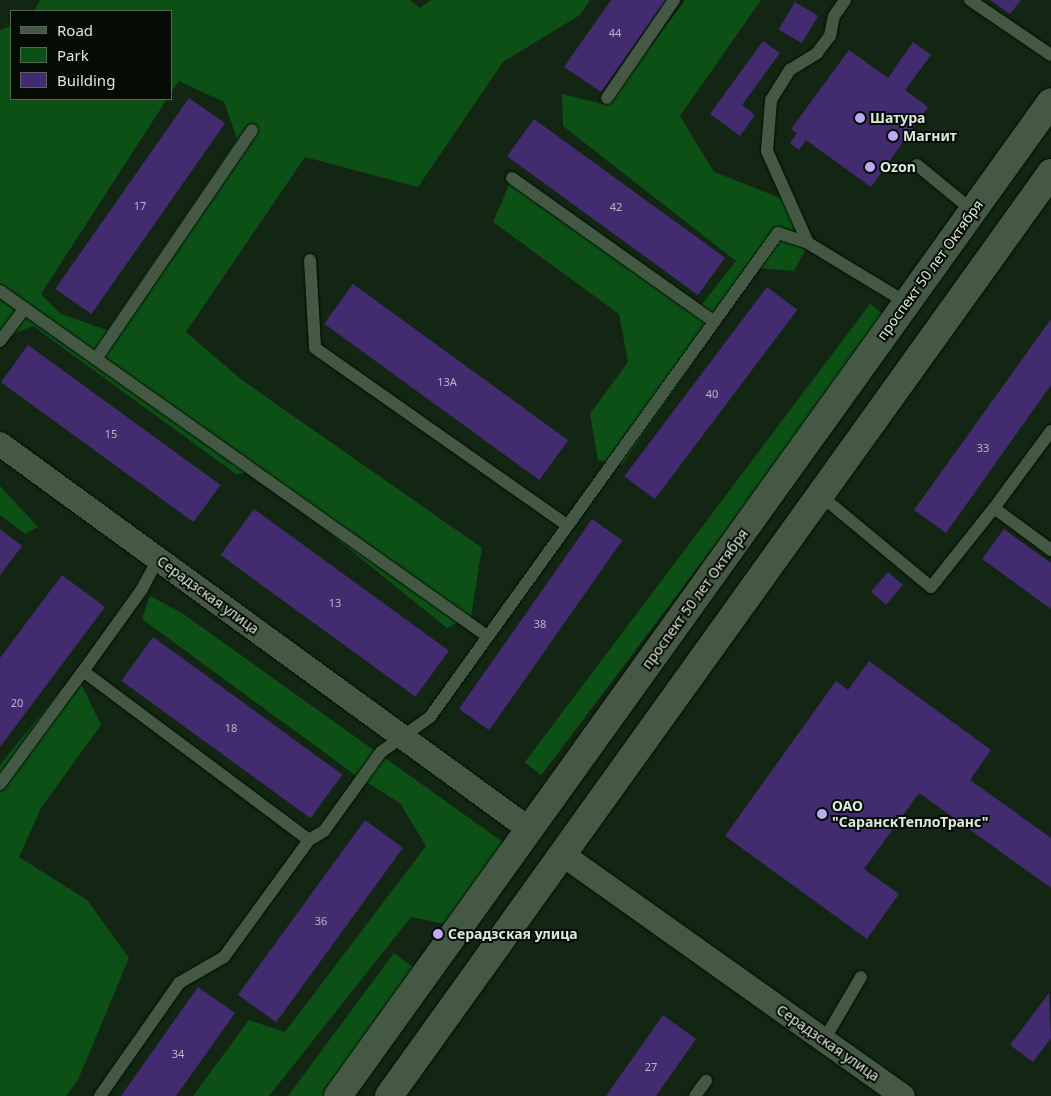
<!DOCTYPE html>
<html>
<head>
<meta charset="utf-8">
<style>
  body { margin:0 }
  #map { position:relative; width:1051px; height:1096px; overflow:hidden; background:#132513; font-family:"Noto Sans",sans-serif }
  div>[style] { position:absolute }
  [style*='--x'] { left:calc(var(--x)*1px); top:calc(var(--y)*1px); width:calc(var(--w)*1px); rotate:calc(var(--a)*1deg) }
  .green>* { inset:0; background:#0c5016; transform-origin:0 0 }
  .building>* { inset:0; background:#432b70; transform-origin:0 0 }
  .roads { filter:drop-shadow(0 0 1px #010e02) drop-shadow(0 0 1px #010e02) }
  .lane>* { height:12px; margin:-6px; padding:0 6px; transform-origin:6px; border-radius:6px; background:#445844 }
  .street>* { height:24px; margin:-12px; padding:0 12px; transform-origin:12px; border-radius:12px; background:#445844 }
  .secondary>* { height:28px; margin:-14px; padding:0 14px; transform-origin:14px; border-radius:14px; background:#445844 }
  .dots>* { width:14px; height:14px; translate:-50% -50%; box-sizing:border-box; border:2px solid #050c05; border-radius:50% }
  span { translate:-50% -50%; white-space:nowrap; text-align:center; line-height:1.15; -webkit-text-stroke:4px #050c05; paint-order:stroke }
  .number-label { font-size:11px; color:#b6b9c1 }
  .number-label span { -webkit-text-stroke-width:0 }
  .poi-label { font-size:14px; color:#dce8dc; font-weight:700 }
  .left { translate:0 -50%; text-align:left }
  .street-label { font-size:14px; color:#dce8dc }
  .legend { position:absolute; left:10px; top:10px; width:162px; height:90px; box-sizing:border-box; background:#050c05; border:1px solid #5b645b; margin:0; padding:6px 9px; list-style:none; font-size:15px; color:#dce8dc }
  .legend li { display:flex; align-items:center; gap:10px; height:25px }
  .legend b { width:25px; border:1px solid #5b645b }
</style>
</head>
<body>
<div id="map">
  <div class="green">
    <i style="clip-path:polygon(40px 0,410px 0,420px 8px,431px 0,590px 0,580px 15px,503px 62px,418px 187px,305px 157px,186px 332px,242px 380px,482px 548px,471px 616px,447px 628px,254px 472px,236px 474px,33px 326px,0 339px,0 30px,11px 26px,11px 99px,167px 99px,41px 294px,61px 314px,107px 330px,237px 139px,224px 102px,179px 81px,171px 92px,171px 11px,34px 11px)"></i>
    <i style="clip-path:polygon(685px 0,761px 0,680px 116px,714px 172px,788px 201px,806px 249px,794px 271px,759px 268px,622px 465px,598px 460px,590px 414px,628px 362px,619px 314px,493px 222px,512px 178px,695px 313px,736px 261px,563px 126px,562px 94px,607px 105px)"></i>
    <i style="left:870px;top:304px;width:21px;height:574px;rotate:37deg"></i>
    <i style="clip-path:polygon(0 486px,38px 527px,25px 534px,0 515px)"></i>
    <i style="clip-path:polygon(150px 596px,182px 613px,507px 845px,449px 925px,411px 917px,269px 1096px,193px 1096px,249px 1020px,285px 1032px,426px 846px,400px 803px,358px 777px,142px 619px)"></i>
    <i style="clip-path:polygon(80px 682px,101px 725px,41px 808px,19px 857px,87px 900px,129px 958px,78px 1080px,66px 1096px,0 1096px,0 765px,63px 687px)"></i>
    <i style="clip-path:polygon(394px 953px,418px 971px,327px 1096px,288px 1096px)"></i>
  </div>
  <div class="building">
    <i style="clip-path:polygon(611px 0,666px 0,601px 92px,564px 67px)"></i>
    <i style="clip-path:polygon(990px 0,1021px 0,1010px 14px)"></i>
    <i style="left:795px;top:2px;width:27px;height:32px;rotate:31deg"></i>
    <i style="clip-path:polygon(763px 41px,780px 53px,742px 105px,755px 115px,740px 136px,710px 114px)"></i>
    <i style="clip-path:polygon(913px 42px,931px 55px,905px 90px,928px 107px,871px 187px,806px 140px,799px 150px,790px 143px,797px 133px,791px 129px,849px 50px,888px 78px)"></i>
    <i style="left:189px;top:98px;width:44px;height:233px;rotate:35deg"></i>
    <i style="left:534px;top:119px;width:236px;height:46px;rotate:36deg"></i>
    <i style="left:353px;top:284px;width:266px;height:49px;rotate:36deg"></i>
    <i style="left:767px;top:287px;width:38px;height:237px;rotate:37deg"></i>
    <i style="clip-path:polygon(1051px 319px,1051px 385px,946px 533px,914px 510px)"></i>
    <i style="left:28px;top:345px;width:238px;height:46px;rotate:36deg"></i>
    <i style="left:254px;top:509px;width:241px;height:57px;rotate:36deg"></i>
    <i style="left:592px;top:519px;width:37px;height:232px;rotate:35deg"></i>
    <i style="clip-path:polygon(0 529px,22px 546px,0 575px)"></i>
    <i style="clip-path:polygon(1004px 529px,1051px 563px,1051px 609px,982px 559px)"></i>
    <i style="left:888px;top:572px;width:20px;height:26px;rotate:41deg"></i>
    <i style="clip-path:polygon(62px 575px,105px 607px,0 747px,0 658px)"></i>
    <i style="left:153px;top:637px;width:234px;height:54px;rotate:36deg"></i>
    <i style="clip-path:polygon(869px 661px,991px 750px,970px 780px,1051px 838px,1051px 888px,919px 793px,864px 869px,899px 894px,867px 939px,725px 836px,836px 681px,848px 690px)"></i>
    <i style="left:365px;top:820px;width:47px;height:216px;rotate:36deg"></i>
    <i style="clip-path:polygon(198px 987px,235px 1013px,176px 1096px,121px 1096px)"></i>
    <i style="clip-path:polygon(1049px 993px,1051px 1038px,1033px 1062px,1010px 1045px)"></i>
    <i style="clip-path:polygon(663px 1015px,696px 1039px,656px 1096px,606px 1096px)"></i>
  </div>
  <div class="roads">
    <div class="lane">
      <i style="--x:970;--y:0;--w:98;--a:34.2"></i>
      <i style="--x:607;--y:98;--w:119;--a:-55.6"></i>
      <i style="--x:917;--y:165;--w:72;--a:39.4"></i>
      <i style="--x:512;--y:178;--w:247;--a:35.4"></i>
      <i style="--x:808;--y:243;--w:101;--a:-114"></i>
      <i style="--x:767;--y:151;--w:51;--a:-85.5"></i>
      <i style="--x:771;--y:100;--w:36;--a:-58"></i>
      <i style="--x:790;--y:70;--w:32;--a:-32"></i>
      <i style="--x:817;--y:53;--w:21;--a:-53"></i>
      <i style="--x:830;--y:36;--w:20;--a:-79"></i>
      <i style="--x:834;--y:16;--w:19;--a:-55"></i>
      <i style="--x:310;--y:260;--w:88;--a:86.7"></i>
      <i style="--x:315;--y:348;--w:308;--a:35.1"></i>
      <i style="--x:0;--y:291;--w:597;--a:35.31"></i>
      <i style="--x:0;--y:341;--w:41;--a:-52.9"></i>
      <i style="--x:96;--y:359;--w:277;--a:-55.7"></i>
      <i style="--x:820;--y:495;--w:144;--a:39.7"></i>
      <i style="--x:931;--y:587;--w:101;--a:-51.4"></i>
      <i style="--x:994;--y:508;--w:71;--a:36.4"></i>
      <i style="--x:994;--y:508;--w:96;--a:-53.5"></i>
      <i style="--x:158;--y:559;--w:34;--a:118"></i>
      <i style="--x:142;--y:589;--w:101;--a:125.7"></i>
      <i style="--x:83;--y:671;--w:282;--a:36.8"></i>
      <i style="--x:0;--y:784;--w:140;--a:-53.7"></i>
      <i style="--x:824;--y:1040;--w:73;--a:-59.6"></i>
      <i style="--x:100;--y:1096;--w:138;--a:-55"></i>
      <i style="--x:179;--y:983;--w:52;--a:-30"></i>
      <i style="--x:224;--y:957;--w:145;--a:-54"></i>
      <i style="--x:309;--y:840;--w:17;--a:-31"></i>
      <i style="--x:324;--y:831;--w:97;--a:-54.2"></i>
      <i style="--x:381;--y:752;--w:60;--a:-35.5"></i>
      <i style="--x:430;--y:717;--w:596;--a:-54.28"></i>
      <i style="--x:778;--y:233;--w:32;--a:18"></i>
      <i style="--x:808;--y:243;--w:116;--a:31.2"></i>
      <i style="--x:695;--y:1096;--w:19;--a:-54"></i>
    </div>
    <div class="street">
      <i style="--x:0;--y:444;--w:654;--a:36.05"></i>
      <i style="--x:562;--y:854;--w:418;--a:35.4"></i>
    </div>
    <div class="secondary">
      <i style="--x:338;--y:1096;--w:1223;--a:-54.35"></i>
      <i style="--x:389;--y:1096;--w:1136;--a:-54.35"></i>
    </div>
  </div>
  <div class="dots">
    <i style="left:860px;top:118px;background:#bea9f5"></i>
    <i style="left:893px;top:136px;background:#bea9f5"></i>
    <i style="left:870px;top:167px;background:#bea9f5"></i>
    <i style="left:822px;top:814px;background:#bea9f5"></i>
    <i style="left:438px;top:934px;background:#bea9f5"></i>
  </div>
  <div class="number-label">
    <span style="left:615px;top:33px">44</span>
    <span style="left:140px;top:206px">17</span>
    <span style="left:616px;top:207px">42</span>
    <span style="left:447px;top:382px">13А</span>
    <span style="left:712px;top:394px">40</span>
    <span style="left:111px;top:434px">15</span>
    <span style="left:983px;top:448px">33</span>
    <span style="left:335px;top:603px">13</span>
    <span style="left:540px;top:624px">38</span>
    <span style="left:17px;top:703px">20</span>
    <span style="left:231px;top:728px">18</span>
    <span style="left:321px;top:921px">36</span>
    <span style="left:178px;top:1054px">34</span>
    <span style="left:651px;top:1067px">27</span>
  </div>
  <div class="poi-label">
    <span class="left" style="left:870px;top:118px">Шатура</span>
    <span class="left" style="left:903px;top:136px">Магнит</span>
    <span class="left" style="left:880px;top:167px">Ozon</span>
    <span class="left" style="left:832px;top:814px">ОАО<br>"СаранскТеплоТранс"</span>
    <span class="left" style="left:448px;top:934px">Серадзская улица</span>
  </div>
  <div class="street-label">
    <span style="left:930px;top:270px;rotate:-54deg">проспект 50 лет Октября</span>
    <span style="left:208px;top:595px;rotate:36deg">Серадзская улица</span>
    <span style="left:695px;top:599px;rotate:-54deg">проспект 50 лет Октября</span>
    <span style="left:828px;top:1043px;rotate:35deg">Серадзская улица</span>
  </div>
  <ul class="legend">
  <li><b style="height:6px;background:#445844"></b>Road</li>
  <li><b style="height:14px;background:#0c5016"></b>Park</li>
  <li><b style="height:14px;background:#432b70"></b>Building</li>
  </ul>
</div>
</body>
</html>
